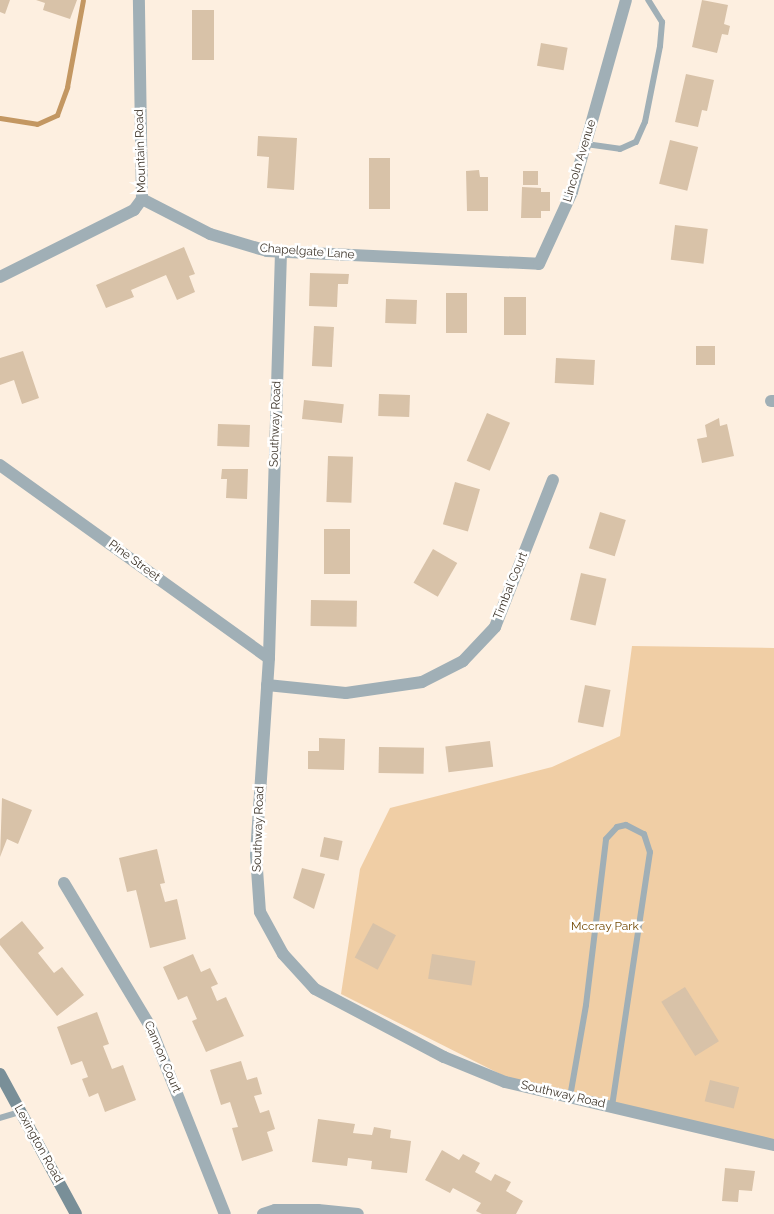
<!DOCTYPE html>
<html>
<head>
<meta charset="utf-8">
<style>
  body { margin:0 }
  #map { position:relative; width:774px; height:1214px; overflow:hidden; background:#fdefe0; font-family:Raleway,sans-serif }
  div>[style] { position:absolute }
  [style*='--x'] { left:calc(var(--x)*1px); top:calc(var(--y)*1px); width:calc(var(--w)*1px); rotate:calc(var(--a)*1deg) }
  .green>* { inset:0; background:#f0cea5 }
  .stream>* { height:5px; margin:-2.5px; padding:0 2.5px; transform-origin:2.5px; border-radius:2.5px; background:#c39762 }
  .building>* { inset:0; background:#d8c2a8; transform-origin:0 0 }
  .lane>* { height:6px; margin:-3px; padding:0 3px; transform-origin:3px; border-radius:3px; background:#a0afb6 }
  .street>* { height:12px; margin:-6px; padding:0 6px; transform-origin:6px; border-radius:6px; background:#a0afb6 }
  .secondary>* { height:12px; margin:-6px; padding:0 6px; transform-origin:6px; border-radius:6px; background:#798f98 }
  span { translate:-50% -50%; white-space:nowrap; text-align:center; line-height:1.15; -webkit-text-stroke:5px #fff; paint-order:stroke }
  .street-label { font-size:12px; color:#3f362b }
  .park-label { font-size:12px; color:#744a05 }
</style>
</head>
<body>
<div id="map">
  <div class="green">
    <i style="clip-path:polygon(632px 646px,774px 648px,774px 1141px,510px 1079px,341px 994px,360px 869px,390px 808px,552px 767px,620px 736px)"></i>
  </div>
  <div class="stream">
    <i style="--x:0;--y:118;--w:37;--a:9"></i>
    <i style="--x:37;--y:124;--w:22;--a:-24"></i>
    <i style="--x:57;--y:115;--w:30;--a:-70"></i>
    <i style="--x:67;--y:87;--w:88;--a:-79.6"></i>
  </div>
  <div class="building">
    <i style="clip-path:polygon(0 0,10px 0,5px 14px,0 12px)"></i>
    <i style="clip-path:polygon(36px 0,77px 0,70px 19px,43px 10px,45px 3px)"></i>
    <i style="clip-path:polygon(702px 0,728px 5px,724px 24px,730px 26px,728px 35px,722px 34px,717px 53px,692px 47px)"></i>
    <i style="left:192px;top:10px;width:22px;height:50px"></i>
    <i style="left:541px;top:43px;width:27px;height:23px;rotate:10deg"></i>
    <i style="clip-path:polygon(686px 74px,714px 80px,707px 111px,702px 110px,698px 127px,675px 122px)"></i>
    <i style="clip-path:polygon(258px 136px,297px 138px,294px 190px,267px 188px,269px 157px,257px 156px)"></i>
    <i style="left:670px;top:140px;width:29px;height:45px;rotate:14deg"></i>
    <i style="left:369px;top:158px;width:21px;height:51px"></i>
    <i style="clip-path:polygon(479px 170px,480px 177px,488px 177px,488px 211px,467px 211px,466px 171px)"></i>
    <i style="left:523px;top:171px;width:15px;height:14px"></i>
    <i style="clip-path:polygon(522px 187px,541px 188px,541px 192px,550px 192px,550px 211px,541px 211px,541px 218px,521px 218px)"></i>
    <i style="left:675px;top:225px;width:33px;height:35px;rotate:7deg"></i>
    <i style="clip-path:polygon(184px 247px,195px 274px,189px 276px,195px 292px,177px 300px,166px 275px,131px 290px,134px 297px,106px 308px,96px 285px)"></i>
    <i style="clip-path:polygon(310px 273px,349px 274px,348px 284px,338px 284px,337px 307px,309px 306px)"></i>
    <i style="left:446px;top:293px;width:21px;height:40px"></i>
    <i style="left:504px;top:297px;width:22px;height:38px"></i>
    <i style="left:386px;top:299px;width:31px;height:24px;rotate:2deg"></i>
    <i style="left:314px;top:326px;width:20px;height:40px;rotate:3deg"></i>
    <i style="left:696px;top:346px;width:19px;height:19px"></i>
    <i style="clip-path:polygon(23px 351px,39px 398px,22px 404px,14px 380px,0 385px,0 358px)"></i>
    <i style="left:556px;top:358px;width:39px;height:25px;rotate:3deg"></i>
    <i style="left:379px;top:394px;width:31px;height:22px;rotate:2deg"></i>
    <i style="left:304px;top:400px;width:40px;height:19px;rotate:6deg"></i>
    <i style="left:487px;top:413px;width:25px;height:52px;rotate:23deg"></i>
    <i style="clip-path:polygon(719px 418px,720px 426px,727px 424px,734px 456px,702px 463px,697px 439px,707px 437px,705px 425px)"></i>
    <i style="left:218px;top:424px;width:32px;height:22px;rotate:2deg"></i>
    <i style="left:328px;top:456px;width:25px;height:46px;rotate:2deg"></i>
    <i style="clip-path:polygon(222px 469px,248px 469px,247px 499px,226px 498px,227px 479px,221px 479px)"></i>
    <i style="left:455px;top:482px;width:26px;height:44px;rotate:16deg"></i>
    <i style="left:600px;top:512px;width:27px;height:38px;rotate:17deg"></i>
    <i style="left:324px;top:529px;width:26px;height:45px"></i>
    <i style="left:433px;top:549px;width:28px;height:39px;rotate:30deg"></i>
    <i style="left:581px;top:573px;width:26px;height:48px;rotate:13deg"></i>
    <i style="left:311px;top:600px;width:46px;height:26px;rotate:1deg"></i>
    <i style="left:585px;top:685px;width:26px;height:38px;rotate:11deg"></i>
    <i style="clip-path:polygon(319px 738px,345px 739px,344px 770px,308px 769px,308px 751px,319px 751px)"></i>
    <i style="left:490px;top:741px;width:26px;height:45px;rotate:83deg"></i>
    <i style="left:379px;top:747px;width:45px;height:26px;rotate:1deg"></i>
    <i style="clip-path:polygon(2px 798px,32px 810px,18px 844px,7px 839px,0 857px)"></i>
    <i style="left:324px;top:837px;width:19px;height:20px;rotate:12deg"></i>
    <i style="clip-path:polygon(157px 849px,165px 883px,160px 884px,165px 902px,177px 899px,186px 939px,150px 948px,136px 890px,127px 892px,119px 858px)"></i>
    <i style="clip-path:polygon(302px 868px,325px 874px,314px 909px,293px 898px)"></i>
    <i style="clip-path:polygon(22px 921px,44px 948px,38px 953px,54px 973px,62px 967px,84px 995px,57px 1016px,0 945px,0 939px)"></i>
    <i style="left:373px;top:923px;width:26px;height:39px;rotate:28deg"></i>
    <i style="clip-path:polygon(193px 954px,201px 972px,210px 968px,218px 984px,211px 987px,217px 1001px,226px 997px,244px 1036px,206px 1052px,192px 1021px,197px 1019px,187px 996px,178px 1000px,163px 967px)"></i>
    <i style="left:432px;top:954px;width:44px;height:25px;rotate:9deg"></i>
    <i style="left:685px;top:987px;width:64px;height:28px;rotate:58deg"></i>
    <i style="clip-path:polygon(97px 1012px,109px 1044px,103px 1046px,112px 1069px,123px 1065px,136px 1100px,105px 1112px,98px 1093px,89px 1097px,82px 1079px,88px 1077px,82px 1061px,71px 1065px,57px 1027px)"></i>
    <i style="clip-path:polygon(241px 1061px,247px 1080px,257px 1077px,262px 1094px,254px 1096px,260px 1113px,269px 1110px,275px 1129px,267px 1132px,273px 1151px,242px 1161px,232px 1128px,238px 1127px,230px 1102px,221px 1105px,210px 1070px)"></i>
    <i style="left:710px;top:1080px;width:30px;height:22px;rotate:14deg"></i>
    <i style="clip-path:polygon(318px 1119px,355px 1124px,353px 1133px,372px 1135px,374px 1127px,391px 1130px,390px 1138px,411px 1141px,407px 1173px,371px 1169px,372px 1161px,348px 1158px,347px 1166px,312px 1162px)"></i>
    <i style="clip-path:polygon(442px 1150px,459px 1160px,463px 1154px,480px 1163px,475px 1172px,491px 1181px,495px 1174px,511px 1182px,506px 1191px,523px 1201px,516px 1214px,482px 1214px,476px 1211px,481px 1203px,453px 1188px,450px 1193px,425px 1180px)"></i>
    <i style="clip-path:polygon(725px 1168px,755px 1171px,752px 1191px,739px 1190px,738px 1202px,722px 1201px)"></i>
  </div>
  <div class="lane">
    <i style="--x:586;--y:144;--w:34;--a:8"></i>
    <i style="--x:620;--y:149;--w:17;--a:-24"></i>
    <i style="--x:636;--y:142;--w:22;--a:-66"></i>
    <i style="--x:645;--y:122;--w:77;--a:-78.8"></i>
    <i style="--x:660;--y:46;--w:24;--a:-85"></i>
    <i style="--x:662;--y:22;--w:26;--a:-122"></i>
    <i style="--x:570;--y:1097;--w:93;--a:-80.1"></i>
    <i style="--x:586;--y:1005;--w:167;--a:-83.1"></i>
    <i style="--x:606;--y:839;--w:16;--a:-47"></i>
    <i style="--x:617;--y:827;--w:9;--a:-13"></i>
    <i style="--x:626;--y:825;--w:20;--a:27"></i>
    <i style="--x:644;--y:834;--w:19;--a:72"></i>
    <i style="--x:650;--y:852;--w:258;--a:98.5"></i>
    <i style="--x:0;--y:1118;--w:21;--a:-17"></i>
  </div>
  <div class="street">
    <i style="--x:142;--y:199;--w:76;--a:27.2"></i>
    <i style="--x:210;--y:234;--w:59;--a:16.6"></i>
    <i style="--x:267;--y:251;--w:272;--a:2.7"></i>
    <i style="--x:539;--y:264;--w:79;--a:-65.4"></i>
    <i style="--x:572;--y:192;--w:199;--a:-74.3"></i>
    <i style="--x:281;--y:252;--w:406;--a:91.7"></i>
    <i style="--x:269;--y:658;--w:197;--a:93.8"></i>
    <i style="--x:256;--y:855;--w:57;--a:86"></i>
    <i style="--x:260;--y:912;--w:48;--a:61.3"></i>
    <i style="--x:283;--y:954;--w:47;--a:47.6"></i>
    <i style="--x:315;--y:989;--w:146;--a:27.8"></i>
    <i style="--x:444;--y:1057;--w:66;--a:22.3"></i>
    <i style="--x:505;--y:1082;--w:276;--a:13.2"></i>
    <i style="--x:0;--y:277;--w:150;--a:-26.6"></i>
    <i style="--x:134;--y:210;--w:14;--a:-54"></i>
    <i style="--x:142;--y:199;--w:199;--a:-90.9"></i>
    <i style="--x:771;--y:401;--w:3;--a:0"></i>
    <i style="--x:0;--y:465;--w:331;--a:35.7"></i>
    <i style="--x:267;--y:685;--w:79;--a:5.8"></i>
    <i style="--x:346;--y:693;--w:77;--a:-8.2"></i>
    <i style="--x:422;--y:682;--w:46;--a:-27.1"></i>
    <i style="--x:463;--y:661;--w:47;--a:-46.7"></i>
    <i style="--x:495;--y:627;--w:158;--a:-68.5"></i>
    <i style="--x:64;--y:883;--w:167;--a:59"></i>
    <i style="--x:150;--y:1026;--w:202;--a:68.3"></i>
    <i style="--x:263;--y:1214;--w:13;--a:-18"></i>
    <i style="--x:275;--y:1210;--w:43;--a:0"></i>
    <i style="--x:318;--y:1210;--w:40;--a:5.7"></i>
  </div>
  <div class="secondary">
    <i style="--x:0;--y:1074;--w:159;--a:61.5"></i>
  </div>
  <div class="street-label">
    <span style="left:141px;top:151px;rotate:-92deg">Mountain Road</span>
    <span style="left:580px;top:161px;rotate:-73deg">Lincoln Avenue</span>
    <span style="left:307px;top:252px;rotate:4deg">Chapelgate Lane</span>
    <span style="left:276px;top:424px;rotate:-88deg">Southway Road</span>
    <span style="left:134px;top:561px;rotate:36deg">Pine Street</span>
    <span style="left:511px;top:586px;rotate:-68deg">Timbal Court</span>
    <span style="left:259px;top:829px;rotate:-88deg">Southway Road</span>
    <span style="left:162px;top:1057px;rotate:67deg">Cannon Court</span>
    <span style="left:563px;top:1095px;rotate:13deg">Southway Road</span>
    <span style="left:38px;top:1144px;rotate:61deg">Lexington Road</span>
  </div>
  <div class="park-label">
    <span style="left:605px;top:927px">Mccray Park</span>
  </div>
</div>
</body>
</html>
